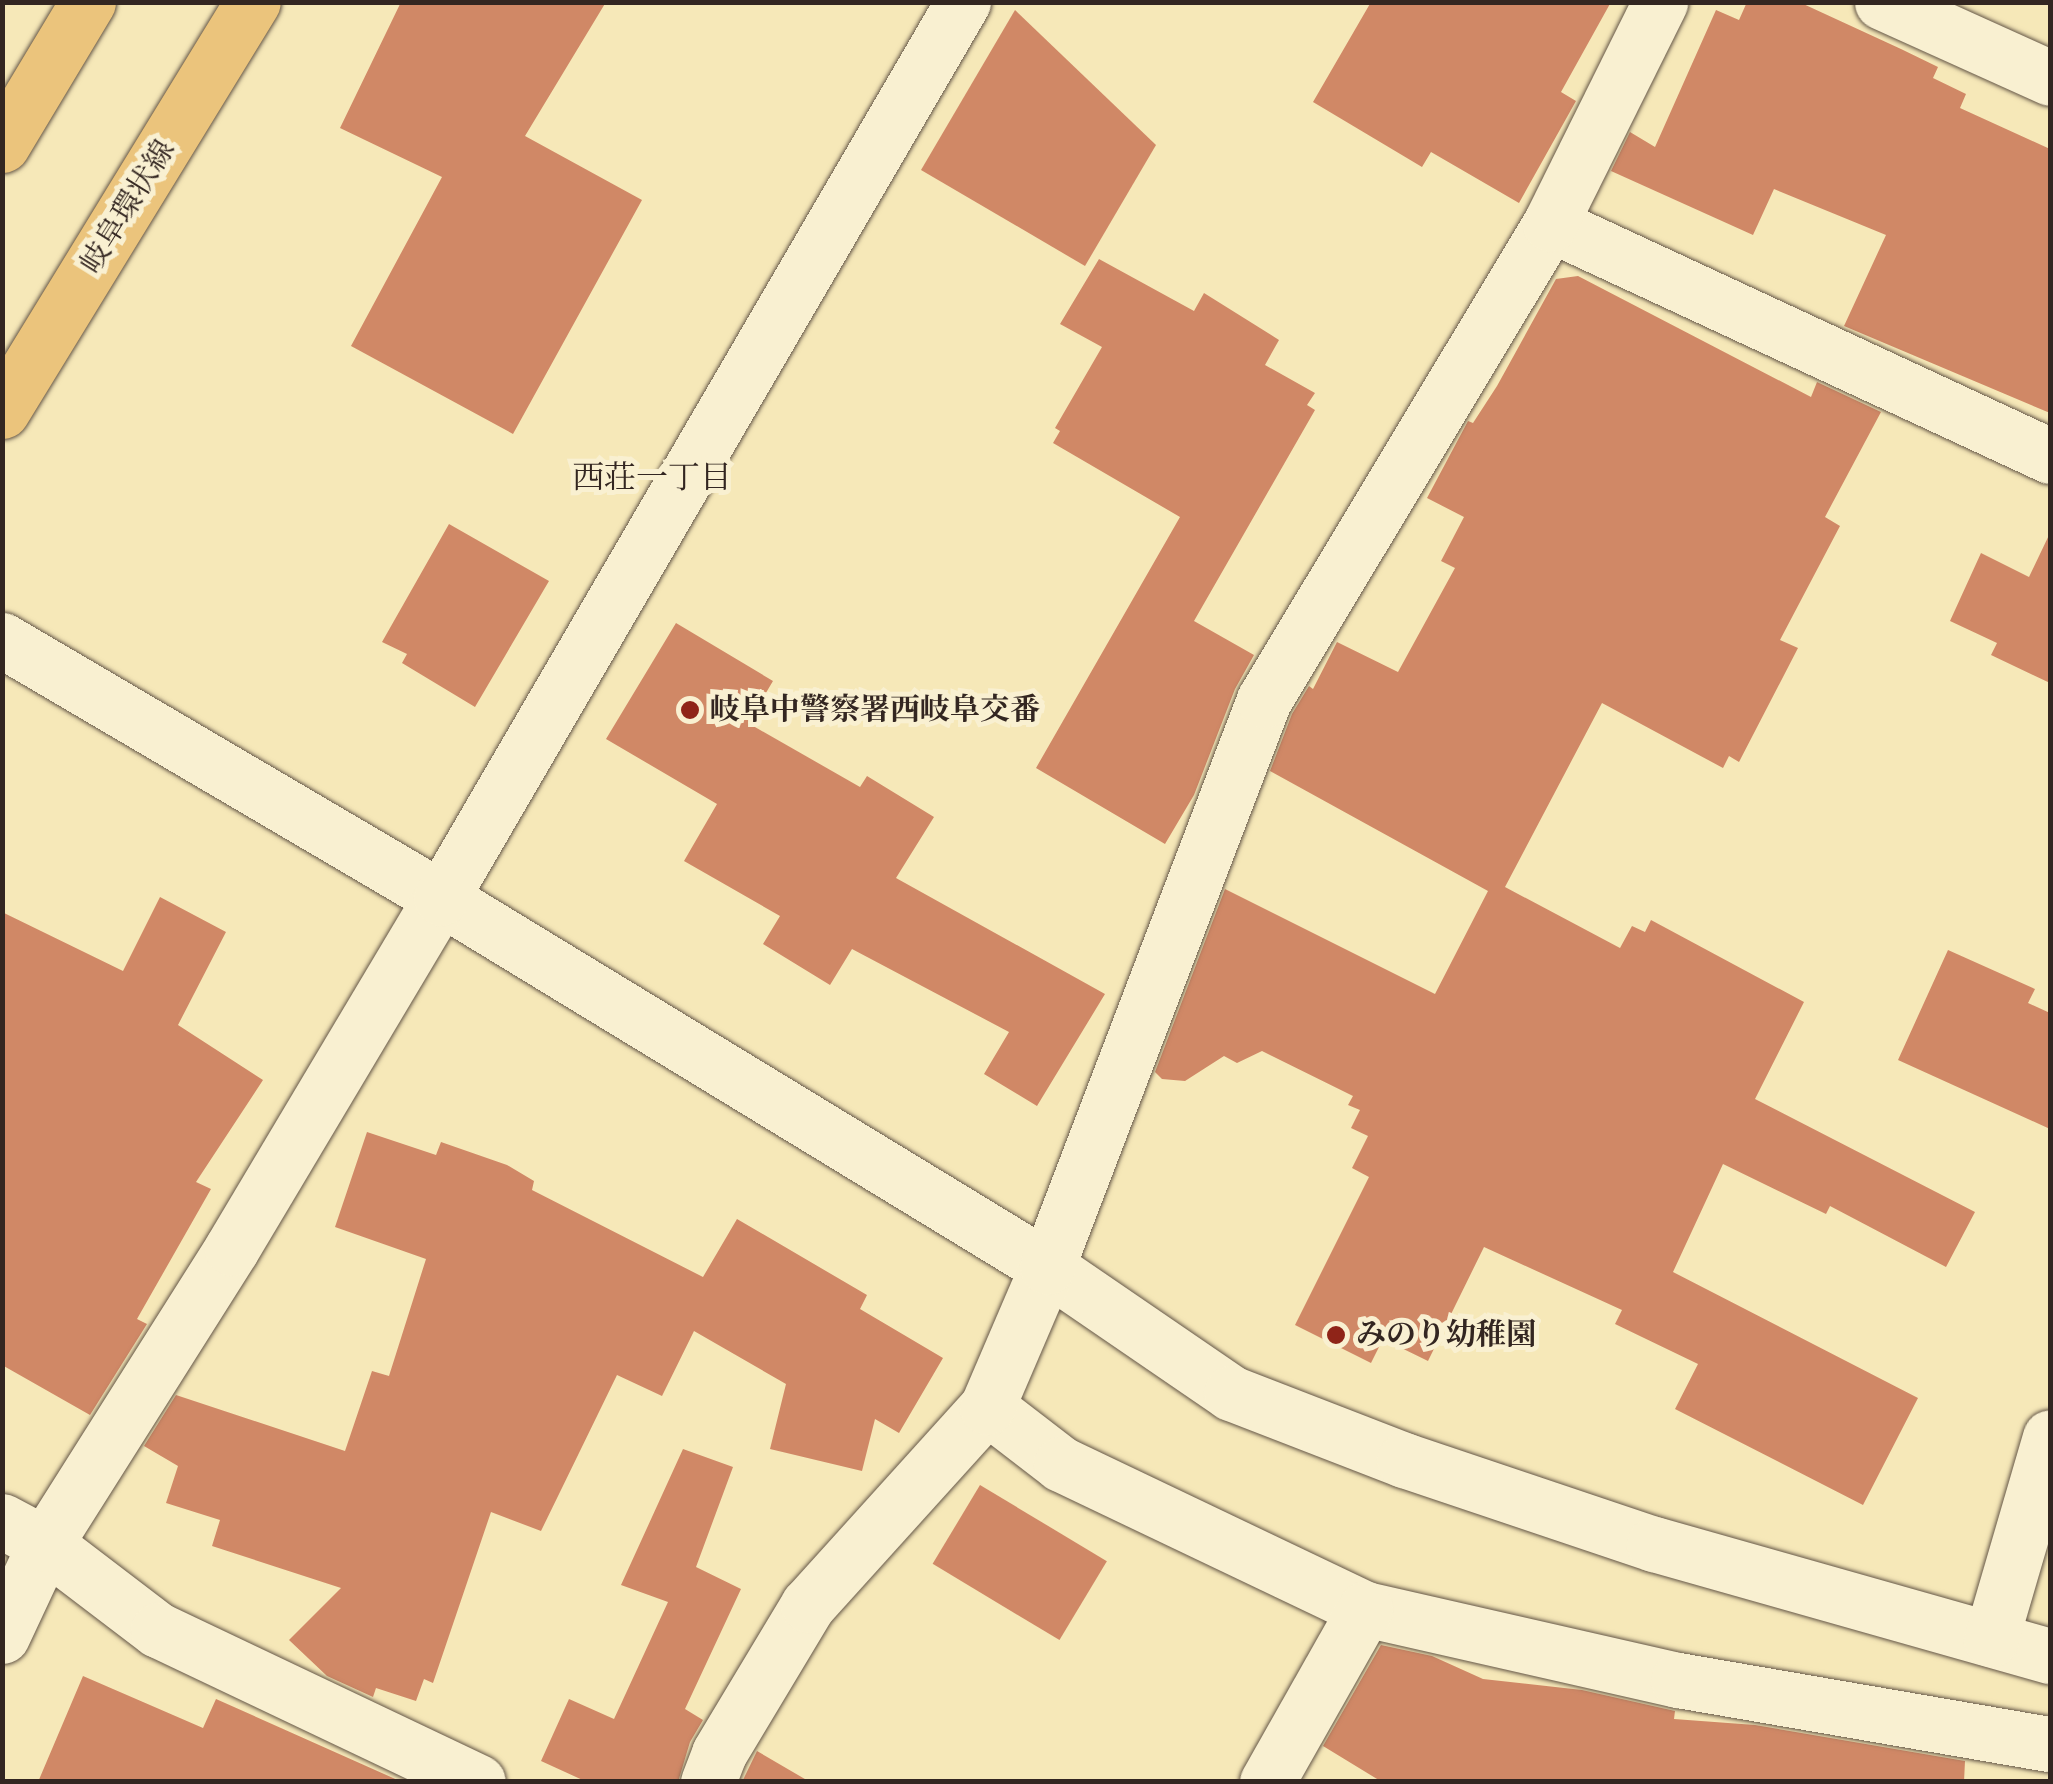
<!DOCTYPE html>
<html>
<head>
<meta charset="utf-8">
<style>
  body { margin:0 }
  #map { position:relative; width:2053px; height:1784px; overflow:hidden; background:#f6e8b8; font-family:"IM FELL French Canon","Noto Serif JP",serif }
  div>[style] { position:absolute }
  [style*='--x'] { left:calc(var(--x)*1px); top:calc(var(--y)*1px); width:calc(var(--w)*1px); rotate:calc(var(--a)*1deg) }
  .building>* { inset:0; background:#d08866; transform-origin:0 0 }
  .roads { filter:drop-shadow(0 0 2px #645647) drop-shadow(0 0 2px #645647) }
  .minor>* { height:55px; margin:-27.5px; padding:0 27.5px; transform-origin:27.5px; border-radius:27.5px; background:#f9f0d1 }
  .major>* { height:55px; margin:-27.5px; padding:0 27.5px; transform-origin:27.5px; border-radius:27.5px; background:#ebc47c }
  .dots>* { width:28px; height:28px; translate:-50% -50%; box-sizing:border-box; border:5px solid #f9f0d1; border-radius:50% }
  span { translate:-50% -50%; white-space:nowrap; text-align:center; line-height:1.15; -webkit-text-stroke:10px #f9f0d1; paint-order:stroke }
  .street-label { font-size:30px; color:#332621 }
  .poi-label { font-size:30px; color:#332621; font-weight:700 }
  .left { translate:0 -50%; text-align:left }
  .neighbourhood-label { font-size:32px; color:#332621 }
  .frame { position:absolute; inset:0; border:5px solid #332621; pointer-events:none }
</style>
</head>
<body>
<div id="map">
  <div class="building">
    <i style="clip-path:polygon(401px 2px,606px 2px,525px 136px,642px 200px,513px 434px,351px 346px,442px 177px,340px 128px)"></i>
    <i style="clip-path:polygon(1371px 2px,1611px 2px,1561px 92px,1576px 101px,1519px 203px,1431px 152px,1422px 167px,1313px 102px)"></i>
    <i style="clip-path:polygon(1747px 2px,1799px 2px,1901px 49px,1938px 67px,1933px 78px,1966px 94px,1960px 108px,2050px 149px,2050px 413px,1844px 326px,1886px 235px,1774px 189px,1753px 235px,1611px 171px,1630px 132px,1655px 147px,1716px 10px,1739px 20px)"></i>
    <i style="clip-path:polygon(1015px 10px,1156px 145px,1085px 266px,921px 170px)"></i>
    <i style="clip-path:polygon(1099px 259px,1194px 311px,1204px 293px,1279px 340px,1265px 365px,1315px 393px,1307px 405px,1315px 410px,1194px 621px,1254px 655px,1235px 689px,1194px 795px,1165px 844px,1036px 768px,1180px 517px,1053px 443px,1060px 431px,1055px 428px,1102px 347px,1060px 324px)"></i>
    <i style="clip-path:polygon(1578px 276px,1811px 397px,1817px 382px,1881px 412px,1825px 517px,1840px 526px,1780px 640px,1798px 648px,1739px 762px,1729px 756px,1723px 768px,1602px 703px,1505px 887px,1620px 948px,1632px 926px,1645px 932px,1651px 920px,1804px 1002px,1755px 1099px,1975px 1212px,1946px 1267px,1830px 1206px,1826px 1214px,1723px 1164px,1673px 1272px,1918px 1398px,1863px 1505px,1675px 1409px,1698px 1364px,1615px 1324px,1622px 1310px,1484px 1247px,1428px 1361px,1383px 1339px,1371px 1363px,1295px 1325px,1369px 1177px,1352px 1168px,1368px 1136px,1351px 1128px,1360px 1110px,1348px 1105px,1353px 1096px,1262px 1051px,1237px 1063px,1224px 1056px,1185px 1081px,1162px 1079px,1155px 1072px,1225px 889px,1435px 994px,1488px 891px,1270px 771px,1292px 714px,1309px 686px,1313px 689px,1337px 642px,1398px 672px,1455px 568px,1441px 561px,1464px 517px,1427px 498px,1468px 421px,1473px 423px,1497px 386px,1556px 279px)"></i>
    <i style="clip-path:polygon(449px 524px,549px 581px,475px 707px,402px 663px,407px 654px,382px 642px)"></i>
    <i style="clip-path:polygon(2050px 533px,2050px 683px,1991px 655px,1997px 643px,1950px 621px,1981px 553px,2029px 577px)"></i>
    <i style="clip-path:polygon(676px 623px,773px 681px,748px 723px,860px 787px,867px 776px,934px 817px,896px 878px,1105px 994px,1037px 1106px,984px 1074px,1009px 1032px,852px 949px,830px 985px,763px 944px,780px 916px,684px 861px,717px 804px,606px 739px)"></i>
    <i style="clip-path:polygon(160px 897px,226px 932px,178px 1025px,263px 1080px,196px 1182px,211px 1189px,137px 1319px,147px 1324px,90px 1415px,2px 1365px,2px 912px,123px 971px)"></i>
    <i style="clip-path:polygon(1948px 950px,2035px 989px,2028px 1003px,2050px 1013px,2050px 1129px,1898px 1060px)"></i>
    <i style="clip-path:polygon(367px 1132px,436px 1155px,441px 1142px,507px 1165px,534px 1181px,532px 1190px,703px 1277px,737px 1219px,867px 1295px,860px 1309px,943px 1358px,899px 1433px,875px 1419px,862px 1471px,770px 1449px,786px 1384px,694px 1331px,662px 1396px,617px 1375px,541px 1531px,491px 1512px,433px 1683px,424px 1679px,416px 1701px,376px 1688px,373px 1697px,327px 1676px,289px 1640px,341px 1588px,212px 1546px,220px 1520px,166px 1503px,178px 1466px,144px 1446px,176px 1395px,345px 1451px,372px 1371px,389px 1376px,426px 1259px,335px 1227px)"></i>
    <i style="clip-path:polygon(683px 1449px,733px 1467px,696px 1567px,741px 1589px,685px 1709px,703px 1720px,690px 1742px,678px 1782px,587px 1782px,541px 1761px,569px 1699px,614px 1719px,668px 1602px,621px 1585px)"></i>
    <i style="left:980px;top:1485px;width:148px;height:92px;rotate:31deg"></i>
    <i style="clip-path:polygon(1381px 1645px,1432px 1656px,1483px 1679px,1582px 1690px,1675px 1711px,1674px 1719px,1755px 1725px,1965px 1761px,1964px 1782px,1382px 1782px,1323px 1746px)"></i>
    <i style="clip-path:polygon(83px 1676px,203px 1728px,216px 1699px,402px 1782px,38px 1782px)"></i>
    <i style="clip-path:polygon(757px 1751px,810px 1782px,742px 1782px)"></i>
  </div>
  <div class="roads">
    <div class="minor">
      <i style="--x:1882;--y:2;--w:184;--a:24.3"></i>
      <i style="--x:1550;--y:224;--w:551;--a:24.89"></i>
      <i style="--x:2;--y:640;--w:509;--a:30.44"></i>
      <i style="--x:441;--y:898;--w:710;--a:31.34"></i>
      <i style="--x:1047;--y:1267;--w:223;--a:34.4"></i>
      <i style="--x:1231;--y:1393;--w:186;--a:21.2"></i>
      <i style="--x:1404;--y:1460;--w:264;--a:18.6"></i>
      <i style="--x:1654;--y:1544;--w:412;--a:15.8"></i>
      <i style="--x:987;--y:1407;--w:93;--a:37.6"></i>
      <i style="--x:1061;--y:1464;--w:337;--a:25.5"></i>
      <i style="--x:1365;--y:1609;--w:321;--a:12.8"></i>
      <i style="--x:1678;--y:1680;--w:377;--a:9.8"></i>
      <i style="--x:2;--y:1521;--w:49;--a:28.1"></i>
      <i style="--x:45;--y:1544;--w:142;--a:37.3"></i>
      <i style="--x:158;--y:1630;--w:354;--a:25.4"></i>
      <i style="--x:2;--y:1636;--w:102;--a:-64.9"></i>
      <i style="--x:45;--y:1544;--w:350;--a:-57.7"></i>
      <i style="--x:232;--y:1248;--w:408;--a:-59.2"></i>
      <i style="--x:441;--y:898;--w:1037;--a:-59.78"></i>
      <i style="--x:1991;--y:1639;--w:210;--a:-73.7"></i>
      <i style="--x:708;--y:1782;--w:31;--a:-69"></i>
      <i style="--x:719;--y:1753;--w:173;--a:-59"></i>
      <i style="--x:808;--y:1605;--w:267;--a:-47.9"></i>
      <i style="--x:987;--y:1407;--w:152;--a:-66.8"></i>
      <i style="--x:1047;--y:1267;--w:607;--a:-69.06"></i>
      <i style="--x:1264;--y:700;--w:555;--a:-59"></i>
      <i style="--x:1550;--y:224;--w:248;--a:-63.6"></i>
      <i style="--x:1267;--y:1782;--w:199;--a:-60.5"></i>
    </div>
    <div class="major">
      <i style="--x:2;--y:145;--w:167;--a:-59"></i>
      <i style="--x:2;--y:411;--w:480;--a:-58.5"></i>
    </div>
  </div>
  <div class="dots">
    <i style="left:690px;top:710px;background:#8f2418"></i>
    <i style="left:1336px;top:1335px;background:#8f2418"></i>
  </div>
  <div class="street-label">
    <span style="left:128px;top:207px;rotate:-58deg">岐阜環状線</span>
  </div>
  <div class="poi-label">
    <span class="left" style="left:710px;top:710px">岐阜中警察署西岐阜交番</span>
    <span class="left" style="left:1356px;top:1335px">みのり幼稚園</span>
  </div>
  <div class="neighbourhood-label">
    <span style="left:652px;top:478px">西荘一丁目</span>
  </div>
  <div class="frame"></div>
</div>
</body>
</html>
